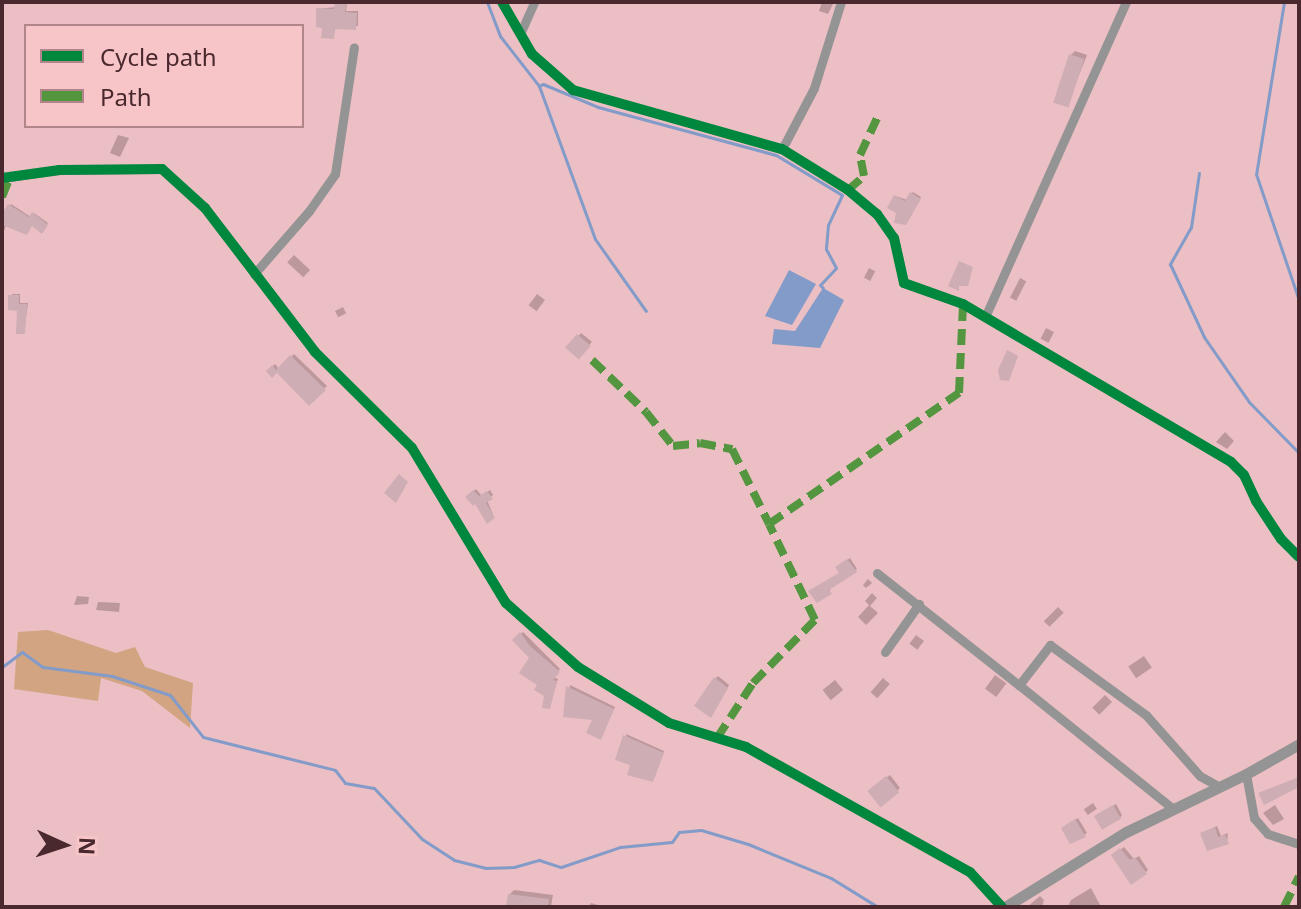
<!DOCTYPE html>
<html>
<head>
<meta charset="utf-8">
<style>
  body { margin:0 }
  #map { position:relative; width:1301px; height:909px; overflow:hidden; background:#ebbfc4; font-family:"Noto Sans",sans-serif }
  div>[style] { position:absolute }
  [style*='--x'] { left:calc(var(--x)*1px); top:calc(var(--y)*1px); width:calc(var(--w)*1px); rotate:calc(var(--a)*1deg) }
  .green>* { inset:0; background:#d2a481 }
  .water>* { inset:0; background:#839bc8 }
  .shadow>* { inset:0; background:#0003; transform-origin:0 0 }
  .stream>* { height:3px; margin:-1.5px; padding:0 1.5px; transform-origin:1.5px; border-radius:1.5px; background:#839bc8 }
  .building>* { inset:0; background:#ceadb4; transform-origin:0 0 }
  .minor>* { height:9px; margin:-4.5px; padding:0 4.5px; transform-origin:4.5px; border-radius:4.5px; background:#959495 }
  .tertiary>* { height:11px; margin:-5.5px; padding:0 5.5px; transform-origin:5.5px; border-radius:5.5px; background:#959495 }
  .quiet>* { height:8px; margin-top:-4px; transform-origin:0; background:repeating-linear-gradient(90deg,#549540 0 16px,transparent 0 24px) }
  .cycleway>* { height:10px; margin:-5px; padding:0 5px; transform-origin:5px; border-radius:5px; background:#00873e }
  span { translate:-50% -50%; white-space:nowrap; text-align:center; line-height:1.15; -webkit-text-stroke:6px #f7c4c8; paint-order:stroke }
  .frame { position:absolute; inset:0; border:4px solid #49292d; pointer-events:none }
  .legend { position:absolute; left:24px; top:24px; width:280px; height:104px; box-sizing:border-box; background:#f7c4c8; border:2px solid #b1868a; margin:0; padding:10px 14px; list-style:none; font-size:24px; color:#49292d }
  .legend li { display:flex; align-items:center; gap:16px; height:40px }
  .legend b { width:40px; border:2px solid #b1868a }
  .north { position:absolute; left:24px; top:805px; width:80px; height:80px; -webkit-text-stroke:6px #f7c4c8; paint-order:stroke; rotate:93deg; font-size:22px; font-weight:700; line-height:32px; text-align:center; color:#49292d }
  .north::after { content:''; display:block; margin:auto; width:28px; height:36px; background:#49292d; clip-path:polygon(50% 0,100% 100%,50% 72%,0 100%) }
</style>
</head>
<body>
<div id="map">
  <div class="green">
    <i style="clip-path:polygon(48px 630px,116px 653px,135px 647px,145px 667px,193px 683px,190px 728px,142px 691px,101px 678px,98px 701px,14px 689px,18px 632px)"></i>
  </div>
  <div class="water">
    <i style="clip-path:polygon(789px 270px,816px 284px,792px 325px,765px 316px)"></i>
    <i style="clip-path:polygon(823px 288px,844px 300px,820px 348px,772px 344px,774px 329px,795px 331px)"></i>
  </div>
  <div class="shadow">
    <i style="clip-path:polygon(337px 2px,347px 2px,346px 11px,358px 11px,358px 26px,336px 27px,333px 37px,324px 26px,318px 9px,336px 7px)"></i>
    <i style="clip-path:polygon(822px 2px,834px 2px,828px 14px,819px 11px)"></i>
    <i style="clip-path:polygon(1075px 51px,1087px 55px,1067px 105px,1071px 55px)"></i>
    <i style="clip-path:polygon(118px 135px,129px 138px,120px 157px,110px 153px)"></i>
    <i style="clip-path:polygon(913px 192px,921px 197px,913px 211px,896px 196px,907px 200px)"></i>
    <i style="clip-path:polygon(11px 204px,31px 217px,34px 213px,48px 223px,41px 231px,32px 224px,6px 225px,2px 238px,2px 211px,6px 212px)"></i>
    <i style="left:294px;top:255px;width:22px;height:10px;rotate:43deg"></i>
    <i style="left:869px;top:268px;width:7px;height:11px;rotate:27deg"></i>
    <i style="left:1020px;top:278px;width:7px;height:22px;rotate:27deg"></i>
    <i style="clip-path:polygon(12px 294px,20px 294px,20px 303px,28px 303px,24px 332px)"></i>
    <i style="left:537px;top:294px;width:10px;height:14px;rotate:37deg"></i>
    <i style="left:343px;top:307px;width:7px;height:9px;rotate:63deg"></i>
    <i style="left:1046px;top:328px;width:9px;height:12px;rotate:27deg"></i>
    <i style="left:581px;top:333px;width:14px;height:21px;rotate:39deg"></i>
    <i style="clip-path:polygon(294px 354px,327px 386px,309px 403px,277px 370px,268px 371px,275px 364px,279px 369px)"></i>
    <i style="clip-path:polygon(1225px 432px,1234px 441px,1227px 449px,1216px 442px)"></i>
    <i style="clip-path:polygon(476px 489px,482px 496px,490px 490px,493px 495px,487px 500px,494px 517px,467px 497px)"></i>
    <i style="clip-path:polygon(850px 558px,857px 569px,830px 587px,830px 592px,811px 591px,841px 572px,838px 567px)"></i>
    <i style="clip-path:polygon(868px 579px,872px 583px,866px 588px,863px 585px)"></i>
    <i style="clip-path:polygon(872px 593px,877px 598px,870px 606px,878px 613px,866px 625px,858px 617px,869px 605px,865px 601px)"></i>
    <i style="clip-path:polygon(77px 596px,89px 597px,88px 604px,74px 605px)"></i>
    <i style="clip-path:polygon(98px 602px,120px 603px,119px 612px,96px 610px)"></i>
    <i style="left:1058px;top:607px;width:8px;height:20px;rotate:45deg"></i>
    <i style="clip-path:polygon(523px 632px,560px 669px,553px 677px,558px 679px,549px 707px,531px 658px,515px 640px)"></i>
    <i style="left:916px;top:635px;width:10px;height:11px;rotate:37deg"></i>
    <i style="left:1144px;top:656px;width:14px;height:19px;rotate:56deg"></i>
    <i style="left:995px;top:675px;width:14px;height:17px;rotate:36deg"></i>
    <i style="clip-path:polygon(718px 676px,729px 685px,713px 713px,715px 679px)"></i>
    <i style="left:883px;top:678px;width:9px;height:19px;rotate:41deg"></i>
    <i style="left:835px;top:680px;width:13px;height:16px;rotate:51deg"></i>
    <i style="clip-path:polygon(570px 685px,615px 707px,602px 735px,596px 718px,566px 716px)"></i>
    <i style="left:1105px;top:695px;width:10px;height:18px;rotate:45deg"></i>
    <i style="clip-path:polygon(626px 734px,664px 751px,653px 780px,633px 764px)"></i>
    <i style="clip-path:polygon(890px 775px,900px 788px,881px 805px,869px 791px)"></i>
    <i style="left:1093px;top:803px;width:7px;height:11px;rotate:56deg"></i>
    <i style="clip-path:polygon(1116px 804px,1122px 815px,1120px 818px,1099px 815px)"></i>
    <i style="clip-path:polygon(1275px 805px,1284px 819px,1273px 825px,1263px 813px)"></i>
    <i style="clip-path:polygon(1078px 818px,1087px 833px,1084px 835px,1066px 825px)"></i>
    <i style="clip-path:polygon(1217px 826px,1221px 836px,1228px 833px,1227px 842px,1202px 833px)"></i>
    <i style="clip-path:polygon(1124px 847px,1134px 859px,1139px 856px,1148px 870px,1146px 872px,1114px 855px)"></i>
    <i style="clip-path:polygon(1091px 888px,1100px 905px,1098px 907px,1068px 907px,1071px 900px)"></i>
    <i style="clip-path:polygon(514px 890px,553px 895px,551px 906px,519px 907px,509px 895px)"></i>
    <i style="clip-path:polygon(1040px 896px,1044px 900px,1042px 907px,1027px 907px)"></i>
    <i style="clip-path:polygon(591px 903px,605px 907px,588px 907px)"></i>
  </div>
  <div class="stream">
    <i style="--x:487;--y:2;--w:36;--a:69"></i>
    <i style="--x:500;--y:36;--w:63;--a:52"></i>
    <i style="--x:539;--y:86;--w:163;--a:69.9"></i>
    <i style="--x:595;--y:239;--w:88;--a:54.7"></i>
    <i style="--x:1284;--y:2;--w:174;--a:99.2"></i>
    <i style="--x:1256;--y:174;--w:133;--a:71.2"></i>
    <i style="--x:539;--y:86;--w:4;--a:-27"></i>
    <i style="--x:543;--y:84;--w:60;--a:22.7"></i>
    <i style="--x:598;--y:107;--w:184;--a:15.1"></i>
    <i style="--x:776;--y:155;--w:77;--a:31.2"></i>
    <i style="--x:842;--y:195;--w:33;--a:115"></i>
    <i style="--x:828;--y:225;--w:24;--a:95"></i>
    <i style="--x:826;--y:249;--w:21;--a:62"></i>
    <i style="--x:836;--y:268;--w:23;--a:133"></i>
    <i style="--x:820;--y:285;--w:4;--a:45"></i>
    <i style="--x:1199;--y:173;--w:55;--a:98.4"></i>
    <i style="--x:1191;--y:227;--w:43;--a:119.6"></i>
    <i style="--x:1170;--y:264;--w:81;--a:65"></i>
    <i style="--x:1204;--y:337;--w:79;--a:55.3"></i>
    <i style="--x:1249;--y:402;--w:71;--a:45.6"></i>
    <i style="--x:2;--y:667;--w:25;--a:-37"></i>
    <i style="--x:22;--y:652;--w:26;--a:36"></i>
    <i style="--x:43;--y:667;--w:70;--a:7.4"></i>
    <i style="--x:112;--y:676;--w:61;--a:18.1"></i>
    <i style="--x:170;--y:695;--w:53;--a:51.8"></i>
    <i style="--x:203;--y:737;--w:136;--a:14"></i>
    <i style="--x:335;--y:770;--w:16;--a:52"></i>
    <i style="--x:345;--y:783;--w:29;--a:10"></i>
    <i style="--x:374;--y:788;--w:70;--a:46.7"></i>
    <i style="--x:422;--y:839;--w:38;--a:33"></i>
    <i style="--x:454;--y:860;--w:32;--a:14"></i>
    <i style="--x:485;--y:868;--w:29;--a:-2"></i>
    <i style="--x:514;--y:867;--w:26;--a:-16"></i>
    <i style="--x:539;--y:860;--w:23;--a:18"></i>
    <i style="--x:561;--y:867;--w:62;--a:-18.7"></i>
    <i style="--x:620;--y:847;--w:52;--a:-5.5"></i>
    <i style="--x:672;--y:842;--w:12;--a:-55"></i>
    <i style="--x:679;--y:832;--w:22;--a:-5"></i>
    <i style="--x:701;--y:830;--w:49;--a:16.6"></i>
    <i style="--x:748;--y:844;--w:90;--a:22.3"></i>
    <i style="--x:831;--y:878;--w:55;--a:31.7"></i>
  </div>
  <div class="building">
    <i style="clip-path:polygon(335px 2px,346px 2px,345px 12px,357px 13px,356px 30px,335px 29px,334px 39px,321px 38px,322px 28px,316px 27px,316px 8px,334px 9px)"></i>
    <i style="left:1069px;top:54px;width:16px;height:51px;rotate:18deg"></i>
    <i style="clip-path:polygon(910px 192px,921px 199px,906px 225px,894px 223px,896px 213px,887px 208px,894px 195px,905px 201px)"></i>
    <i style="clip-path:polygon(8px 204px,29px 217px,32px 212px,48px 225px,42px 234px,32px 226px,27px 235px,2px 225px,2px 214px)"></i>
    <i style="clip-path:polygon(959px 261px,973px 267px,968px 286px,959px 286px,959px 291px,948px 286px)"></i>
    <i style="clip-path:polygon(8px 295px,19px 295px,19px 304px,27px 304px,25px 334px,16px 334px,17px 311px,8px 310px)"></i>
    <i style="left:577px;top:334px;width:18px;height:18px;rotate:41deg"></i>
    <i style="clip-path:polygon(1007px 350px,1018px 356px,1009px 381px,1000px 380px,998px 370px)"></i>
    <i style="clip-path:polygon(290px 355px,326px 390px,309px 406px,277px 373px,272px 378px,266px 371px,272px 365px,276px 370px)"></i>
    <i style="clip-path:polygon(399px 474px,408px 482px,396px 503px,384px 493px)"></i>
    <i style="clip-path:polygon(473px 490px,479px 496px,487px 491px,493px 499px,486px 503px,495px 518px,487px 524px,475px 504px,473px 506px,465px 497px)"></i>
    <i style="clip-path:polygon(847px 559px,857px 572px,829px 590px,832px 594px,817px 603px,808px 591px,839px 573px,835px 567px)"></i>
    <i style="clip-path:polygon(520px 632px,530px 646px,560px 672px,553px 680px,557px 681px,550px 709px,542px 708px,544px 696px,534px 690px,537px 685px,519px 673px,529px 658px,512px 640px)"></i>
    <i style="clip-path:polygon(714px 677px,728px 688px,711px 718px,694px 706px)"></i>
    <i style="clip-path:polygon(566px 686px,614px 709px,601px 740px,586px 733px,592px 720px,563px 717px)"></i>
    <i style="clip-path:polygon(623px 735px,664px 753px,653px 782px,627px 775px,630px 765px,615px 760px)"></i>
    <i style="left:886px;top:776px;width:21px;height:24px;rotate:51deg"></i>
    <i style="clip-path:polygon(1299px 777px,1299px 787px,1264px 805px,1258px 793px)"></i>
    <i style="left:1113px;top:805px;width:16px;height:22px;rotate:60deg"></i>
    <i style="clip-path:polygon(1075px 819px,1086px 837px,1070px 844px,1061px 828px)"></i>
    <i style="clip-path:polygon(1215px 827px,1218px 837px,1225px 835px,1229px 844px,1207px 851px,1200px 833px)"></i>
    <i style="clip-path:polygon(1120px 848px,1130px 860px,1135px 857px,1147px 874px,1131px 885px,1111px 855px)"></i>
    <i style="clip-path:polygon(508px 894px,549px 899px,548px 907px,506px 907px)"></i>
  </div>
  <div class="minor">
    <i style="--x:502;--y:2;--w:60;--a:60"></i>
    <i style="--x:532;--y:54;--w:55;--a:41.3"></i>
    <i style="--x:573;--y:90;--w:217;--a:15.8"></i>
    <i style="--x:782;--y:149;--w:78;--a:31.8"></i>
    <i style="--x:848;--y:190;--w:38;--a:40"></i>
    <i style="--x:877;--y:214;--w:29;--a:55"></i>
    <i style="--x:894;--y:238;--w:46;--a:77.5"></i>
    <i style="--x:904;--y:283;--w:63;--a:19.6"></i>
    <i style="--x:963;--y:304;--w:311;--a:30.5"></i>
    <i style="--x:1231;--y:462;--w:18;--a:45"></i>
    <i style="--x:1244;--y:475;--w:29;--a:65"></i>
    <i style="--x:1256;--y:501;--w:45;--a:56.7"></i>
    <i style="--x:1281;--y:539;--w:25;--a:45"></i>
    <i style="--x:520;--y:34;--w:35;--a:-66"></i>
    <i style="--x:782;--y:149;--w:69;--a:-62.3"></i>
    <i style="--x:814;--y:88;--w:90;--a:-72.6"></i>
    <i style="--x:2;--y:178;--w:58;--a:-8"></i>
    <i style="--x:59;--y:170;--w:103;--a:-0.6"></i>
    <i style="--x:162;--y:169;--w:58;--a:42.2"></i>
    <i style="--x:205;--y:208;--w:181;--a:52.6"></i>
    <i style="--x:315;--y:352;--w:136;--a:44.7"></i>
    <i style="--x:412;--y:448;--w:181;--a:58.8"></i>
    <i style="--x:506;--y:603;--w:96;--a:41.6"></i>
    <i style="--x:578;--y:667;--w:107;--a:31.6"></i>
    <i style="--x:669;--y:723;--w:81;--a:17.3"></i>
    <i style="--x:746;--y:747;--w:257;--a:29.2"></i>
    <i style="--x:970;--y:872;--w:47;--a:47.6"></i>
    <i style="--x:254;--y:274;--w:84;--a:-48.9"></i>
    <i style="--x:309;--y:211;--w:45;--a:-54.9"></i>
    <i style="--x:335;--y:174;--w:128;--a:-81.5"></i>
    <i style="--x:985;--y:317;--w:345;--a:-65.9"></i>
    <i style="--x:877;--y:573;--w:181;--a:38.3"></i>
    <i style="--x:1019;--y:685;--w:51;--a:-52.2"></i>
    <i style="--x:1050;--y:645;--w:119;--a:36.1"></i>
    <i style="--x:1146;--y:715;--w:81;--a:48.5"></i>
    <i style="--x:1200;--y:776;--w:23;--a:29"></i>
    <i style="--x:885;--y:652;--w:59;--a:-54.7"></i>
    <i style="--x:1019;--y:685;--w:198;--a:38.8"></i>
    <i style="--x:1246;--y:774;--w:45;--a:79.7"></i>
    <i style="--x:1254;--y:818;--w:21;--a:49"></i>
    <i style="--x:1268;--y:834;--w:33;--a:18"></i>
  </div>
  <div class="tertiary">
    <i style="--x:1005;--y:907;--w:142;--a:-31.8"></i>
    <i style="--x:1126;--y:832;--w:133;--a:-25.8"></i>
    <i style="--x:1246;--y:774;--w:61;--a:-29.5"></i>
  </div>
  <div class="quiet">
    <i style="--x:848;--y:190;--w:21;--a:-41"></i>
    <i style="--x:864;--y:176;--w:21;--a:-101"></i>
    <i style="--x:860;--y:155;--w:43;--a:-65.2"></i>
    <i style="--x:2;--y:197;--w:22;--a:-68"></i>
    <i style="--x:592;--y:360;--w:75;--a:43.9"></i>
    <i style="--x:646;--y:412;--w:43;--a:51.5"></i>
    <i style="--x:673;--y:446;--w:27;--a:-6"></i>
    <i style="--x:700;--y:443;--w:33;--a:11"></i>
    <i style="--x:732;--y:449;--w:84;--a:63.7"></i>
    <i style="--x:717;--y:738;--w:66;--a:-56.8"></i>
    <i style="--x:753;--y:683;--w:88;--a:-45.5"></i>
    <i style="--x:815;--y:620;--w:106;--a:-115.6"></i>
    <i style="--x:769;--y:524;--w:231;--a:-34.6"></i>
    <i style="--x:959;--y:393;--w:89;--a:-87.4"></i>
    <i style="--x:1284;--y:907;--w:34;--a:-64"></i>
  </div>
  <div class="cycleway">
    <i style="--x:502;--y:2;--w:60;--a:60"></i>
    <i style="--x:532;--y:54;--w:55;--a:41.3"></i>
    <i style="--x:573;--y:90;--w:217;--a:15.8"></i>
    <i style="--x:782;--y:149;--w:78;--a:31.8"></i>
    <i style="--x:848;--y:190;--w:38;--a:40"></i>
    <i style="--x:877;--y:214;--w:29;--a:55"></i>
    <i style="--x:894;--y:238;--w:46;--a:77.5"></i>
    <i style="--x:904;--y:283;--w:63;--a:19.6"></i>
    <i style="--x:963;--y:304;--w:311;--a:30.5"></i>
    <i style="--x:1231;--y:462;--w:18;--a:45"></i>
    <i style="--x:1244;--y:475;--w:29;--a:65"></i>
    <i style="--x:1256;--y:501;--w:45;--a:56.7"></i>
    <i style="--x:1281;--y:539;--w:25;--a:45"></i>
    <i style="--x:2;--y:178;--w:58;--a:-8"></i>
    <i style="--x:59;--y:170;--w:103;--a:-0.6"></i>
    <i style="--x:162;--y:169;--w:58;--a:42.2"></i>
    <i style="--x:205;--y:208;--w:181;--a:52.6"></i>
    <i style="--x:315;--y:352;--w:136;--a:44.7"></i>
    <i style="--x:412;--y:448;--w:181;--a:58.8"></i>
    <i style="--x:506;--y:603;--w:96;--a:41.6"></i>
    <i style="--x:578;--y:667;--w:107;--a:31.6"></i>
    <i style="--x:669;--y:723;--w:81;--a:17.3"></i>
    <i style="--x:746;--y:747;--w:257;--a:29.2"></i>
    <i style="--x:970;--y:872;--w:47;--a:47.6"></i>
  </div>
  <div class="frame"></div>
  <ul class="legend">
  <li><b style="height:10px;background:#00873e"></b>Cycle path</li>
  <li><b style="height:10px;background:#549540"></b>Path</li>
  </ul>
  <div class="north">N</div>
</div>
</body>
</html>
